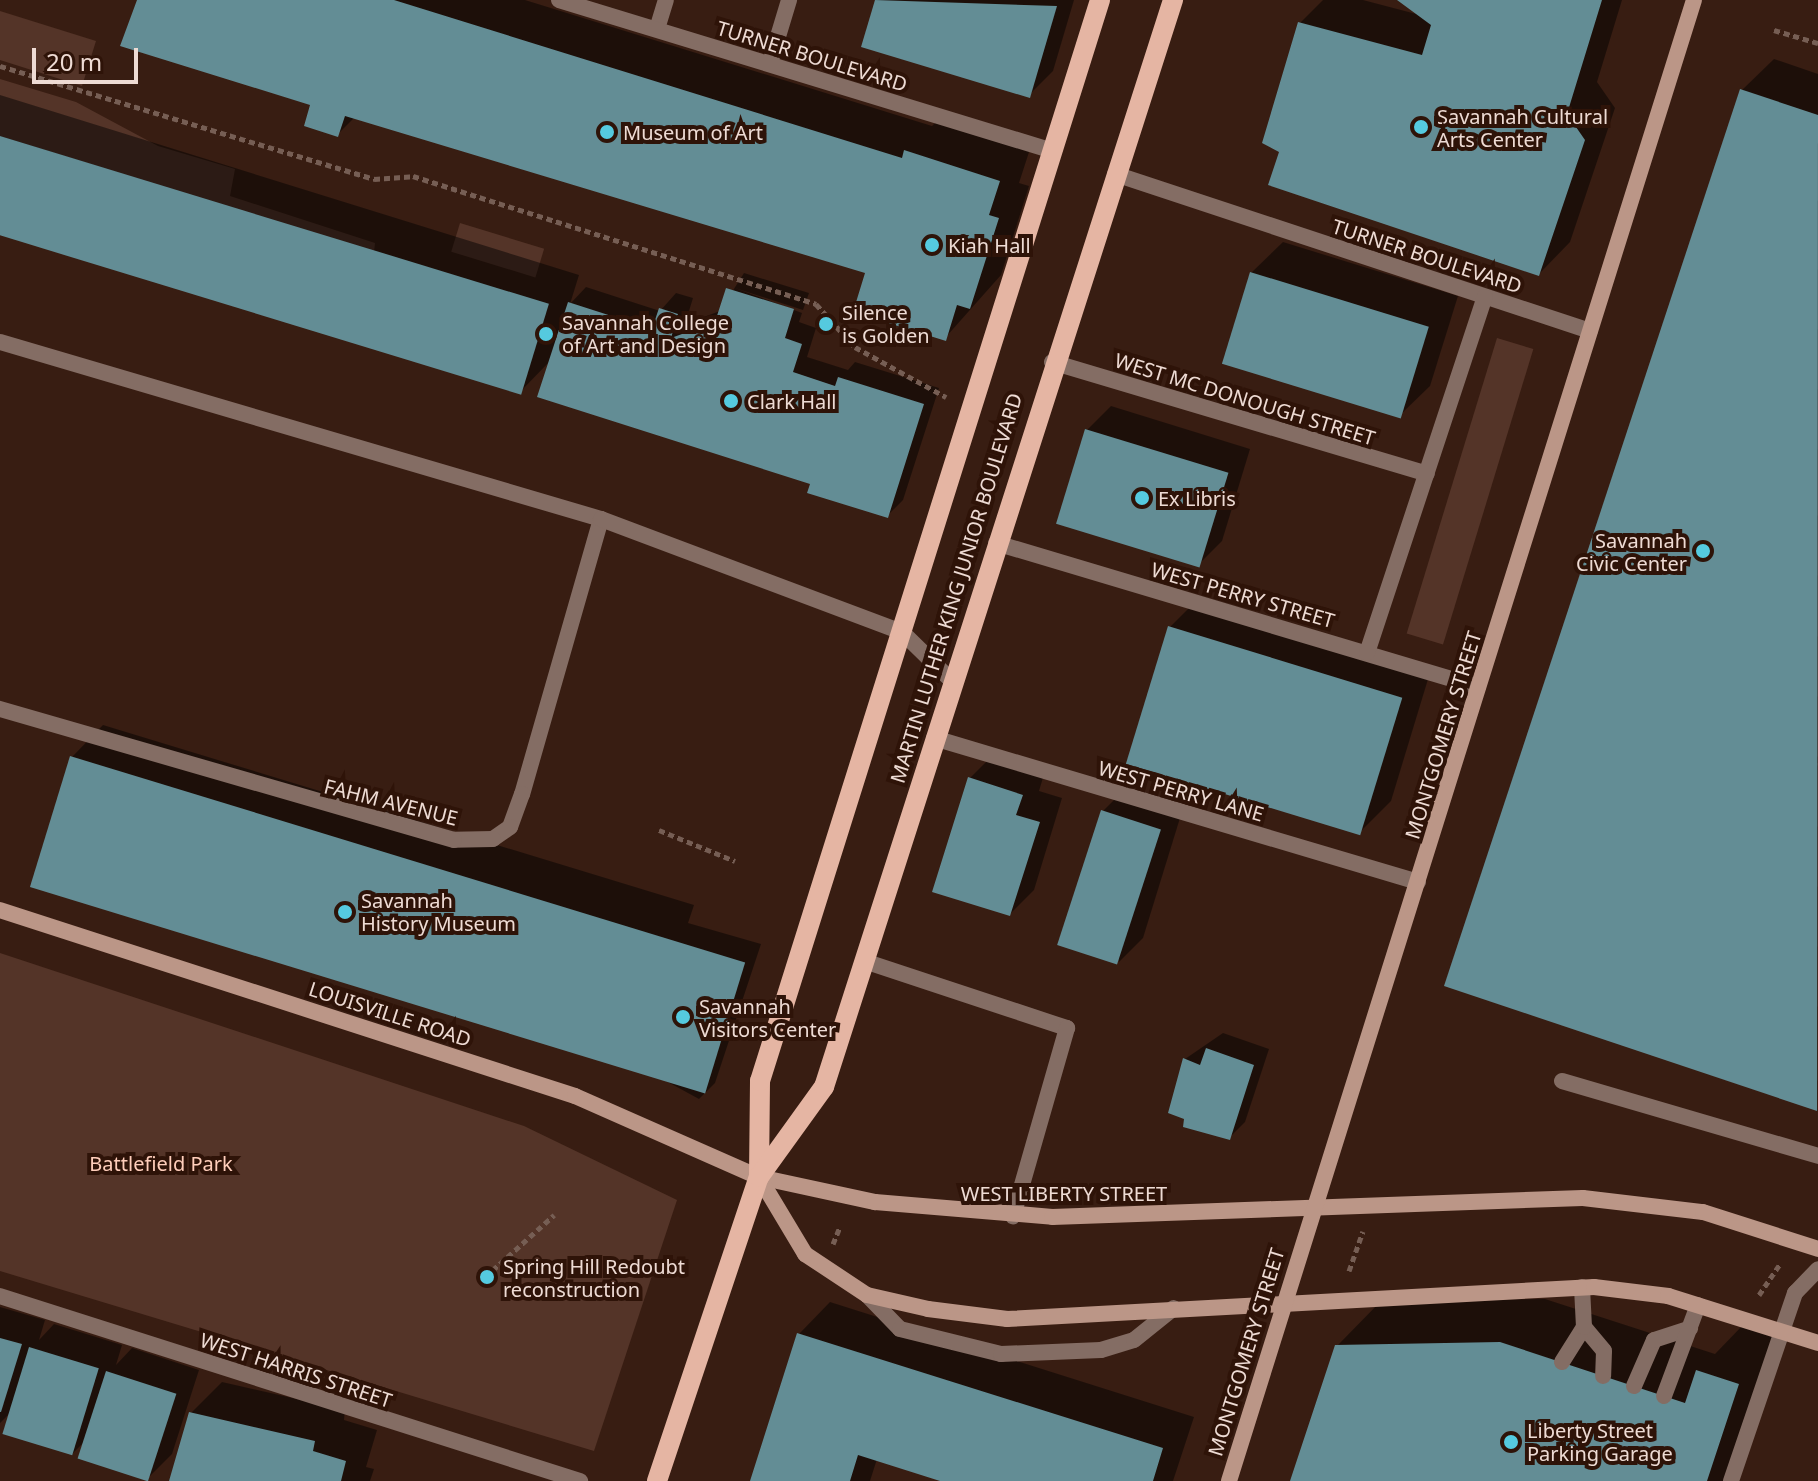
<!DOCTYPE html>
<html>
<head>
<meta charset="utf-8">
<style>
  body { margin:0 }
  #map { position:relative; width:1818px; height:1481px; overflow:hidden; background:#381d12; font-family:"Noto Sans",sans-serif }
  div>[style] { position:absolute }
  [style*='--x'] { left:calc(var(--x)*1px); top:calc(var(--y)*1px); width:calc(var(--w)*1px); rotate:calc(var(--a)*1deg) }
  .green>* { inset:0; background:#543428; transform-origin:0 0 }
  .shadow>* { inset:0; background:#0007 }
  .building>* { inset:0; background:#638d95; transform-origin:0 0 }
  .path>* { height:5px; margin-top:-2.5px; transform-origin:0; background:repeating-linear-gradient(90deg,#765e54 0 6px,transparent 0 10px) }
  .service>* { height:16px; margin:-8px; padding:0 8px; transform-origin:8px; border-radius:8px; background:#846d64 }
  .minor>* { height:16px; margin:-8px; padding:0 8px; transform-origin:8px; border-radius:8px; background:#846d64 }
  .secondary>* { height:16px; margin:-8px; padding:0 8px; transform-origin:8px; border-radius:8px; background:#bb9687 }
  .primary>* { height:20px; margin:-10px; padding:0 10px; transform-origin:10px; border-radius:10px; background:#e5b5a3 }
  .dots>* { width:22px; height:22px; translate:-50% -50%; box-sizing:border-box; border:4px solid #2e1308; border-radius:50% }
  span { translate:-50% -50%; white-space:nowrap; text-align:center; line-height:1.15; -webkit-text-stroke:8px #2e1308; paint-order:stroke }
  .street-label { font-size:20px; color:#eedbd4 }
  .poi-label { font-size:20px; color:#eedbd4 }
  .left { translate:0 -50%; text-align:left }
  .right { translate:-100% -50%; text-align:right }
  .park-label { font-size:20px; color:#ffcebb }
  .scale { position:absolute; left:32px; top:48px; width:106px; height:36px; box-sizing:border-box; border:4px solid #eedbd4; border-top:0; padding-left:10px; font-size:24px; line-height:28px; white-space:nowrap; color:#eedbd4; -webkit-text-stroke:6px #2e1308; paint-order:stroke }
</style>
</head>
<body>
<div id="map">
  <div class="green">
    <i style="clip-path:polygon(0 11px,96px 41px,82px 86px,0 60px)"></i>
    <i style="clip-path:polygon(0 79px,76px 102px,158px 146px,235px 169px,230px 196px,375px 243px,374px 252px,0 136px)"></i>
    <i style="left:460px;top:223px;width:88px;height:30px;rotate:17deg"></i>
    <i style="left:1497px;top:338px;width:38px;height:309px;rotate:17deg"></i>
    <i style="clip-path:polygon(0 953px,524px 1126px,677px 1200px,594px 1451px,0 1271px)"></i>
  </div>
  <div class="shadow">
    <i style="clip-path:polygon(138px 0,525px 0,932px 126px,938px 120px,1030px 149px,1019px 183px,1029px 186px,1001px 275px,945px 338px,867px 272px,355px 117px,337px 135px,313px 103px)"></i>
    <i style="clip-path:polygon(877px 0,1074px 0,1053px 71px,1029px 95px,864px 46px)"></i>
    <i style="clip-path:polygon(1323px 0,1363px 0,1420px 15px,1400px 0,1622px 0,1597px 82px,1615px 108px,1570px 242px,1539px 274px,1281px 151px,1300px 23px)"></i>
    <i style="clip-path:polygon(1774px 59px,1818px 74px,1816px 1109px,1742px 90px)"></i>
    <i style="clip-path:polygon(0 95px,579px 275px,570px 304px,586px 287px,660px 311px,676px 293px,693px 298px,685px 324px,720px 311px,744px 273px,809px 293px,803px 310px,735px 288px,802px 313px,799px 322px,816px 328px,807px 357px,848px 370px,855px 362px,939px 388px,903px 500px,887px 516px,551px 360px,521px 391px,0 229px)"></i>
    <i style="clip-path:polygon(1283px 242px,1458px 296px,1430px 386px,1398px 417px,1251px 273px)"></i>
    <i style="clip-path:polygon(1111px 406px,1250px 449px,1222px 541px,1198px 565px,1087px 430px)"></i>
    <i style="clip-path:polygon(1201px 596px,1432px 666px,1391px 801px,1359px 833px,1170px 627px)"></i>
    <i style="clip-path:polygon(103px 725px,694px 905px,688px 923px,761px 944px,715px 1083px,699px 1099px,72px 757px)"></i>
    <i style="clip-path:polygon(994px 754px,1045px 771px,1039px 791px,1062px 798px,1034px 890px,1010px 914px,970px 778px)"></i>
    <i style="clip-path:polygon(1127px 787px,1184px 805px,1143px 938px,1119px 962px,1103px 811px)"></i>
    <i style="clip-path:polygon(1223px 1033px,1269px 1049px,1245px 1122px,1229px 1138px,1186px 1118px,1185px 1059px)"></i>
    <i style="clip-path:polygon(1545px 1299px,1715px 1354px,1742px 1326px,1782px 1340px,1735px 1481px,1292px 1481px,1337px 1346px,1381px 1301px)"></i>
    <i style="clip-path:polygon(830px 1302px,1194px 1417px,1173px 1481px,947px 1481px,877px 1459px,870px 1481px,752px 1481px,799px 1334px)"></i>
    <i style="clip-path:polygon(0 1307px,45px 1320px,39px 1340px,54px 1324px,122px 1345px,116px 1365px,132px 1348px,199px 1370px,172px 1454px,148px 1478px,87px 1439px,72px 1454px,10px 1413px,0 1423px)"></i>
    <i style="clip-path:polygon(222px 1382px,345px 1410px,344px 1420px,377px 1430px,366px 1467px,374px 1469px,370px 1481px,171px 1481px,191px 1413px)"></i>
  </div>
  <div class="building">
    <i style="clip-path:polygon(137px 0,394px 0,902px 158px,904px 150px,1000px 181px,989px 215px,999px 218px,970px 309px,957px 305px,946px 341px,853px 312px,865px 273px,345px 116px,338px 137px,304px 126px,310px 105px,120px 46px)"></i>
    <i style="clip-path:polygon(875px 0,1057px 6px,1030px 98px,861px 47px)"></i>
    <i style="clip-path:polygon(1397px 0,1602px 0,1567px 114px,1585px 140px,1539px 276px,1268px 185px,1279px 152px,1262px 143px,1298px 22px,1422px 55px,1431px 25px)"></i>
    <i style="clip-path:polygon(1740px 89px,1818px 115px,1817px 1111px,1444px 986px)"></i>
    <i style="left:0;top:136px;width:574px;height:95px;rotate:17deg"></i>
    <i style="left:1250px;top:272px;width:187px;height:96px;rotate:17deg"></i>
    <i style="clip-path:polygon(726px 288px,794px 309px,785px 338px,802px 344px,793px 372px,835px 386px,838px 377px,924px 404px,888px 518px,807px 493px,810px 484px,537px 397px,568px 302px,652px 329px,659px 308px,678px 314px,671px 338px,715px 322px)"></i>
    <i style="left:1085px;top:429px;width:150px;height:99px;rotate:17deg"></i>
    <i style="left:1168px;top:626px;width:245px;height:144px;rotate:17deg"></i>
    <i style="left:70px;top:756px;width:706px;height:137px;rotate:17deg"></i>
    <i style="clip-path:polygon(968px 777px,1023px 795px,1016px 815px,1040px 822px,1010px 916px,932px 892px)"></i>
    <i style="left:1101px;top:810px;width:63px;height:142px;rotate:18deg"></i>
    <i style="clip-path:polygon(1206px 1048px,1254px 1065px,1230px 1140px,1183px 1127px,1184px 1119px,1168px 1113px,1183px 1058px,1200px 1065px)"></i>
    <i style="clip-path:polygon(797px 1333px,1163px 1448px,1153px 1481px,940px 1481px,858px 1455px,850px 1481px,750px 1481px)"></i>
    <i style="clip-path:polygon(0 1338px,22px 1344px,1px 1412px,0 1412px)"></i>
    <i style="clip-path:polygon(1500px 1342px,1685px 1403px,1696px 1370px,1739px 1384px,1707px 1481px,1290px 1481px,1335px 1345px)"></i>
    <i style="left:29px;top:1347px;width:73px;height:91px;rotate:17deg"></i>
    <i style="left:106px;top:1371px;width:74px;height:92px;rotate:18deg"></i>
    <i style="clip-path:polygon(189px 1412px,315px 1441px,313px 1451px,346px 1461px,341px 1481px,169px 1481px)"></i>
  </div>
  <div class="path">
    <i style="--x:1774;--y:30;--w:46;--a:16.5"></i>
    <i style="--x:0;--y:66;--w:391;--a:16.8"></i>
    <i style="--x:374;--y:179;--w:39;--a:-4"></i>
    <i style="--x:413;--y:176;--w:423;--a:17.6"></i>
    <i style="--x:816;--y:304;--w:58;--a:47.8"></i>
    <i style="--x:855;--y:347;--w:104;--a:28.8"></i>
    <i style="--x:659;--y:830;--w:82;--a:22.2"></i>
    <i style="--x:833;--y:1244;--w:18;--a:-68"></i>
    <i style="--x:1349;--y:1271;--w:42;--a:-70.7"></i>
    <i style="--x:485;--y:1277;--w:93;--a:-41.9"></i>
    <i style="--x:1759;--y:1295;--w:37;--a:-56"></i>
  </div>
  <div class="service">
    <i style="--x:657;--y:29;--w:30;--a:-73"></i>
    <i style="--x:770;--y:63;--w:66;--a:-73.2"></i>
    <i style="--x:0;--y:342;--w:627;--a:16.41"></i>
    <i style="--x:601;--y:519;--w:286;--a:106"></i>
    <i style="--x:522;--y:794;--w:35;--a:110"></i>
    <i style="--x:510;--y:827;--w:21;--a:145"></i>
    <i style="--x:493;--y:839;--w:39;--a:179"></i>
    <i style="--x:454;--y:840;--w:473;--a:-163.9"></i>
    <i style="--x:864;--y:961;--w:214;--a:18.3"></i>
    <i style="--x:1067;--y:1028;--w:196;--a:106"></i>
    <i style="--x:1562;--y:1081;--w:267;--a:16.3"></i>
    <i style="--x:867;--y:1295;--w:47;--a:45.9"></i>
    <i style="--x:900;--y:1329;--w:104;--a:13.9"></i>
    <i style="--x:1001;--y:1354;--w:100;--a:-2.3"></i>
    <i style="--x:1101;--y:1350;--w:34;--a:-17"></i>
    <i style="--x:1134;--y:1340;--w:51;--a:-38.7"></i>
    <i style="--x:1584;--y:1327;--w:31;--a:50"></i>
    <i style="--x:1604;--y:1351;--w:25;--a:92"></i>
    <i style="--x:1562;--y:1362;--w:41;--a:-57.8"></i>
    <i style="--x:1584;--y:1327;--w:40;--a:-92.9"></i>
    <i style="--x:1634;--y:1386;--w:50;--a:-66.5"></i>
    <i style="--x:1654;--y:1340;--w:38;--a:-18"></i>
    <i style="--x:1664;--y:1396;--w:97;--a:-69.5"></i>
  </div>
  <div class="minor">
    <i style="--x:559;--y:0;--w:517;--a:17"></i>
    <i style="--x:1115;--y:174;--w:500;--a:18.29"></i>
    <i style="--x:1052;--y:362;--w:391;--a:16.6"></i>
    <i style="--x:601;--y:519;--w:322;--a:20.6"></i>
    <i style="--x:902;--y:632;--w:71;--a:44.4"></i>
    <i style="--x:996;--y:543;--w:503;--a:16.63"></i>
    <i style="--x:1367;--y:653;--w:375;--a:-71.7"></i>
    <i style="--x:934;--y:738;--w:505;--a:16.57"></i>
    <i style="--x:0;--y:1296;--w:609;--a:17.69"></i>
    <i style="--x:1731;--y:1481;--w:199;--a:-71.2"></i>
    <i style="--x:1795;--y:1293;--w:33;--a:-46"></i>
  </div>
  <div class="secondary">
    <i style="--x:0;--y:910;--w:604;--a:17.93"></i>
    <i style="--x:575;--y:1096;--w:201;--a:23.8"></i>
    <i style="--x:759;--y:1177;--w:119;--a:12.2"></i>
    <i style="--x:875;--y:1202;--w:178;--a:4.8"></i>
    <i style="--x:1052;--y:1217;--w:531;--a:-2.05"></i>
    <i style="--x:1583;--y:1198;--w:121;--a:6.7"></i>
    <i style="--x:1703;--y:1212;--w:121;--a:17.8"></i>
    <i style="--x:759;--y:1177;--w:90;--a:59.1"></i>
    <i style="--x:805;--y:1254;--w:74;--a:33.5"></i>
    <i style="--x:867;--y:1295;--w:63;--a:12.9"></i>
    <i style="--x:928;--y:1309;--w:80;--a:7.2"></i>
    <i style="--x:1007;--y:1319;--w:588;--a:-3.12"></i>
    <i style="--x:1594;--y:1287;--w:75;--a:6.9"></i>
    <i style="--x:1668;--y:1296;--w:157;--a:17.4"></i>
    <i style="--x:1229;--y:1481;--w:1552;--a:-72.57"></i>
  </div>
  <div class="primary">
    <i style="--x:759;--y:1177;--w:96;--a:-89.4"></i>
    <i style="--x:760;--y:1081;--w:1133;--a:-72.54"></i>
    <i style="--x:657;--y:1481;--w:321;--a:-71.5"></i>
    <i style="--x:759;--y:1177;--w:111;--a:-54.2"></i>
    <i style="--x:824;--y:1087;--w:1142;--a:-72.2"></i>
  </div>
  <div class="dots">
    <i style="left:1421px;top:127px;background:#55cadf"></i>
    <i style="left:607px;top:132px;background:#55cadf"></i>
    <i style="left:932px;top:245px;background:#55cadf"></i>
    <i style="left:826px;top:324px;background:#55cadf"></i>
    <i style="left:546px;top:334px;background:#55cadf"></i>
    <i style="left:731px;top:401px;background:#55cadf"></i>
    <i style="left:1142px;top:498px;background:#55cadf"></i>
    <i style="left:1703px;top:551px;background:#55cadf"></i>
    <i style="left:345px;top:912px;background:#55cadf"></i>
    <i style="left:683px;top:1017px;background:#55cadf"></i>
    <i style="left:487px;top:1277px;background:#55cadf"></i>
    <i style="left:1511px;top:1442px;background:#55cadf"></i>
  </div>
  <div class="street-label">
    <span style="left:812px;top:56px;rotate:17deg">TURNER BOULEVARD</span>
    <span style="left:1427px;top:256px;rotate:18deg">TURNER BOULEVARD</span>
    <span style="left:1245px;top:399px;rotate:17deg">WEST MC DONOUGH STREET</span>
    <span style="left:956px;top:588px;rotate:-73deg">MARTIN LUTHER KING JUNIOR BOULEVARD</span>
    <span style="left:1243px;top:595px;rotate:16deg">WEST PERRY STREET</span>
    <span style="left:1443px;top:735px;rotate:-73deg">MONTGOMERY STREET</span>
    <span style="left:1181px;top:791px;rotate:16deg">WEST PERRY LANE</span>
    <span style="left:391px;top:802px;rotate:14deg">FAHM AVENUE</span>
    <span style="left:390px;top:1014px;rotate:18deg">LOUISVILLE ROAD</span>
    <span style="left:1064px;top:1193px">WEST LIBERTY STREET</span>
    <span style="left:1246px;top:1352px;rotate:-73deg">MONTGOMERY STREET</span>
    <span style="left:296px;top:1370px;rotate:18deg">WEST HARRIS STREET</span>
  </div>
  <div class="poi-label">
    <span class="left" style="left:1437px;top:128px">Savannah Cultural<br>Arts Center</span>
    <span class="left" style="left:623px;top:132px">Museum of Art</span>
    <span class="left" style="left:948px;top:245px">Kiah Hall</span>
    <span class="left" style="left:842px;top:324px">Silence<br>is Golden</span>
    <span class="left" style="left:562px;top:334px">Savannah College<br>of Art and Design</span>
    <span class="left" style="left:747px;top:401px">Clark Hall</span>
    <span class="left" style="left:1158px;top:498px">Ex Libris</span>
    <span class="right" style="left:1687px;top:552px">Savannah<br>Civic Center</span>
    <span class="left" style="left:361px;top:912px">Savannah<br>History Museum</span>
    <span class="left" style="left:699px;top:1018px">Savannah<br>Visitors Center</span>
    <span class="left" style="left:503px;top:1278px">Spring Hill Redoubt<br>reconstruction</span>
    <span class="left" style="left:1527px;top:1442px">Liberty Street<br>Parking Garage</span>
  </div>
  <div class="park-label">
    <span style="left:161px;top:1163px">Battlefield Park</span>
  </div>
  <div class="scale">20 m</div>
</div>
</body>
</html>
